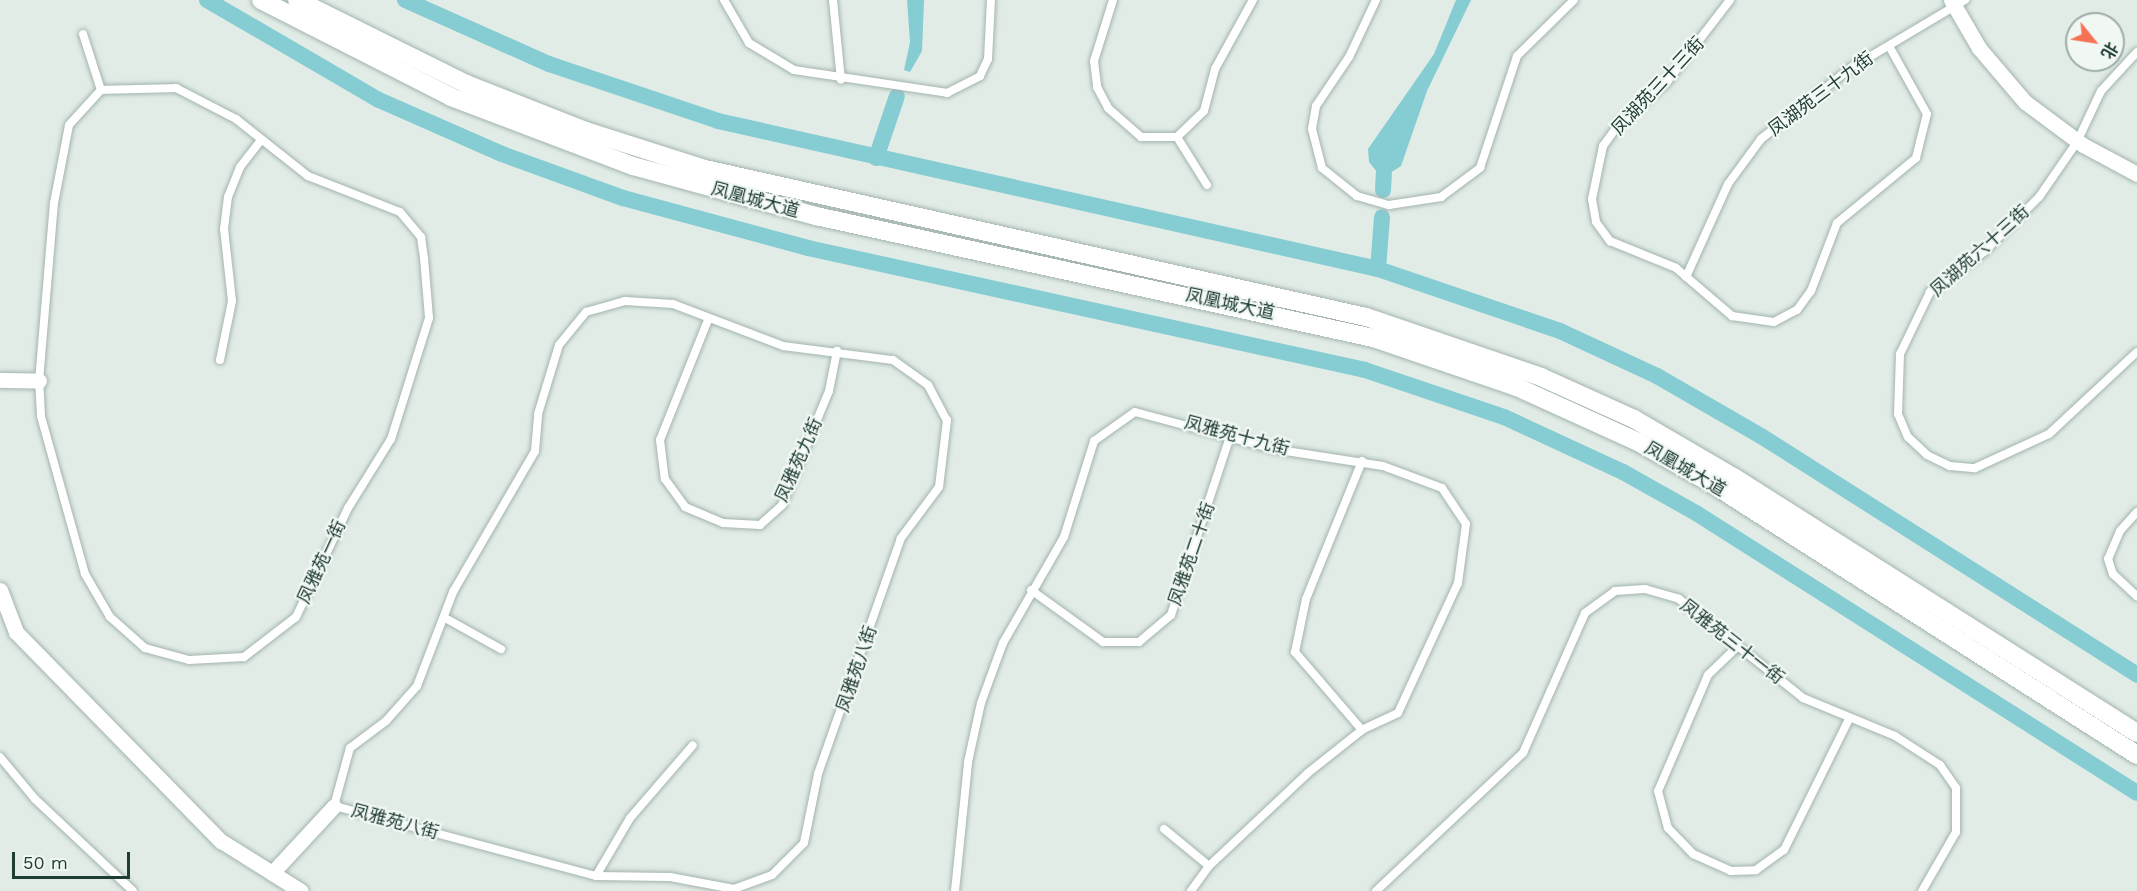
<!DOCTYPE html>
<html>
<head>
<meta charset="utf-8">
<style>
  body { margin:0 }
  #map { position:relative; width:2137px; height:891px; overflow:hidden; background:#e1ece6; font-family:"Work Sans","Noto Sans SC",sans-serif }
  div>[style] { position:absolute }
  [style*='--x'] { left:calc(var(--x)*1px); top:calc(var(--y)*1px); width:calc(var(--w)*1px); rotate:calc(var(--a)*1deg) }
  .water>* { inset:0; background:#86ccd3 }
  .canal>* { height:16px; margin:-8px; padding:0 8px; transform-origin:8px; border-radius:8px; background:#86ccd3 }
  .roads { filter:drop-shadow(0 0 2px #a3b4ad) drop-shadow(0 0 2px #a3b4ad) }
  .lane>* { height:8px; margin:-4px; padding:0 4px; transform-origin:4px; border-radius:4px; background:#fff }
  .street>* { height:15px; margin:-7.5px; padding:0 7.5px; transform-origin:7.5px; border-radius:7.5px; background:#fff }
  .secondary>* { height:18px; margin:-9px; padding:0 9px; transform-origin:9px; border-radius:9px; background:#fff }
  span { translate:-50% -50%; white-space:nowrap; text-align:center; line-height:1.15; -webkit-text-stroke:4.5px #f1f8f4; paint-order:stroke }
  .street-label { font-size:18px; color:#203d34 }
  .north { position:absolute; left:2065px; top:12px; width:60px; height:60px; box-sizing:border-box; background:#f1f8f4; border:2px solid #9dada7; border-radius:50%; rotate:120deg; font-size:16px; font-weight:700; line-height:24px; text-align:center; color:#203d34 }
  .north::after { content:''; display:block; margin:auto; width:21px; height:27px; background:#f77254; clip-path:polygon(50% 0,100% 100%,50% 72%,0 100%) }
  .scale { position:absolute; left:12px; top:852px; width:118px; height:27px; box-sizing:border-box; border:3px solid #203d34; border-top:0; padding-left:8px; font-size:18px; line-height:21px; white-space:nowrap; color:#203d34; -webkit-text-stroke:4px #f1f8f4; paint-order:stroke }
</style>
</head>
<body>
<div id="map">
  <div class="water">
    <i style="clip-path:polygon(907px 0,924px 0,922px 51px,910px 72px,904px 70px,910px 42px)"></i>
    <i style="clip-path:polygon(1456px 0,1471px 0,1427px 91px,1401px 166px,1390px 173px,1377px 172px,1369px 162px,1368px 149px,1434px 54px)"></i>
  </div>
  <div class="canal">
    <i style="--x:207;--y:0;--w:199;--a:30.2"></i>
    <i style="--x:379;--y:100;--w:134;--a:23.7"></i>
    <i style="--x:502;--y:154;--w:129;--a:20"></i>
    <i style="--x:623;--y:198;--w:192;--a:15.1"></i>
    <i style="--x:808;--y:248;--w:570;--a:12.35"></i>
    <i style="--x:1365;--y:370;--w:147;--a:18.7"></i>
    <i style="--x:1504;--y:417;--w:131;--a:24.8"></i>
    <i style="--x:1623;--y:472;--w:84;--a:29.3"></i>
    <i style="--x:1696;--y:513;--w:522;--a:32.41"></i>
    <i style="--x:405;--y:0;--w:158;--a:24"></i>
    <i style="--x:549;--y:64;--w:178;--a:18.6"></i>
    <i style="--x:718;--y:121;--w:676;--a:12.64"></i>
    <i style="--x:1378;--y:269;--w:192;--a:18.8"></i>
    <i style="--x:1560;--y:331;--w:107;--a:24.9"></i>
    <i style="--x:1657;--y:376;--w:120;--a:30"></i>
    <i style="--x:1761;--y:436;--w:446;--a:32.4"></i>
    <i style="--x:876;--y:158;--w:65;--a:-71.3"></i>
    <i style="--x:1383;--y:190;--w:17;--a:-87"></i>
    <i style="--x:1378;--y:269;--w:52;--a:-85.6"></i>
  </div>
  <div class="roads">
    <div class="lane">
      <i style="--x:724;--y:0;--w:50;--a:59.8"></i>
      <i style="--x:749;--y:43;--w:52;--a:31"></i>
      <i style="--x:794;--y:70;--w:155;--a:8.5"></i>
      <i style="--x:947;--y:93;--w:37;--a:-27"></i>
      <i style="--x:980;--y:76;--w:19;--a:-65"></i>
      <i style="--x:988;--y:59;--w:59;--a:-87.1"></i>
      <i style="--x:833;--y:0;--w:80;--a:84.3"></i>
      <i style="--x:1113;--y:0;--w:64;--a:107.3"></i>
      <i style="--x:1094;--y:61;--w:26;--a:83"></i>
      <i style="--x:1097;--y:87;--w:24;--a:62"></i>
      <i style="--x:1108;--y:108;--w:44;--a:41.3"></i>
      <i style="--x:1141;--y:137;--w:36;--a:0"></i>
      <i style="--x:1376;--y:0;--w:63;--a:115.3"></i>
      <i style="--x:1349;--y:57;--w:59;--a:124"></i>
      <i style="--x:1316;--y:106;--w:23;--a:100"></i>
      <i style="--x:1312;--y:129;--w:40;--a:75.6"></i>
      <i style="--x:1322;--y:168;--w:45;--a:38.7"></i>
      <i style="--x:1357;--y:196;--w:33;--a:16"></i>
      <i style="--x:1389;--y:205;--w:53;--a:-8.7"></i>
      <i style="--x:1441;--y:197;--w:49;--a:-36.6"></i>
      <i style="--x:1480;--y:168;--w:118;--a:-71.7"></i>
      <i style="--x:1517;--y:56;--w:80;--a:-44.5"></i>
      <i style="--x:1730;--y:0;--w:105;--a:127.6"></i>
      <i style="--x:1666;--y:83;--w:62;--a:138.9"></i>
      <i style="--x:1619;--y:124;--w:27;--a:126"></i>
      <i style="--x:1603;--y:146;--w:54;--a:101.7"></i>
      <i style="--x:1592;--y:199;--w:23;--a:80"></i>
      <i style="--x:1596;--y:222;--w:24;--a:54"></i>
      <i style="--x:1610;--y:241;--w:71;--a:22.2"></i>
      <i style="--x:1676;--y:268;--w:74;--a:40.6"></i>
      <i style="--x:1732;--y:316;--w:42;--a:8.1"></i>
      <i style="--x:1774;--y:322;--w:26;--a:-28"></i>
      <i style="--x:1797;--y:310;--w:24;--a:-54"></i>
      <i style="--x:1811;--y:291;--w:73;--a:-69.1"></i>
      <i style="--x:1837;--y:223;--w:102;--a:-39.4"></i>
      <i style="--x:1916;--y:158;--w:45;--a:-76"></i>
      <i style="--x:1927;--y:114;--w:78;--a:-119.2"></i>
      <i style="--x:83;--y:34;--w:59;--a:72.2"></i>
      <i style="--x:2137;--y:52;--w:53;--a:132.7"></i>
      <i style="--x:2101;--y:91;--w:56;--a:115.2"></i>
      <i style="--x:2077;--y:142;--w:67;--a:124.6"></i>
      <i style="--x:2039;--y:197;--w:76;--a:135"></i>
      <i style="--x:1985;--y:251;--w:69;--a:143.3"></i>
      <i style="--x:1930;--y:292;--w:69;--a:115.8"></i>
      <i style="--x:1900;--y:354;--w:60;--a:91.9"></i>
      <i style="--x:1898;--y:414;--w:25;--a:67"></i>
      <i style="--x:1908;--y:437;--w:26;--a:43"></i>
      <i style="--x:1927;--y:455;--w:25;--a:26"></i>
      <i style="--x:1950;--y:466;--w:25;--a:5"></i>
      <i style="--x:1975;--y:468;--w:81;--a:-24.7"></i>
      <i style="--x:2049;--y:434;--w:120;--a:-43"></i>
      <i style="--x:176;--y:88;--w:68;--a:27.3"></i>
      <i style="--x:236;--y:119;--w:92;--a:38.4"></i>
      <i style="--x:308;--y:176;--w:99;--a:21.4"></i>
      <i style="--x:400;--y:212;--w:33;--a:50"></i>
      <i style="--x:421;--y:237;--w:21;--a:82"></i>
      <i style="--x:424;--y:258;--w:60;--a:85.2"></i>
      <i style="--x:429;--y:318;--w:127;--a:107.4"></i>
      <i style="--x:391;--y:439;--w:81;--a:121.9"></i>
      <i style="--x:348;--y:508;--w:121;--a:115.5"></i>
      <i style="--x:296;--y:617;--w:66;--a:142.4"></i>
      <i style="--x:244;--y:657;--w:55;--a:176.9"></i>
      <i style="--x:189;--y:660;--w:46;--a:-164.7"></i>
      <i style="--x:145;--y:648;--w:47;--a:-138.5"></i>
      <i style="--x:110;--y:617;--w:50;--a:-120.2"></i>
      <i style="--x:85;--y:574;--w:164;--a:-105.6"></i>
      <i style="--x:41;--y:416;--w:35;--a:-93"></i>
      <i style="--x:39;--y:381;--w:179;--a:-85.2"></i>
      <i style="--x:54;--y:203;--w:79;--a:-79.1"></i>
      <i style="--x:69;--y:125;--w:47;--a:-47.6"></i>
      <i style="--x:101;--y:90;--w:75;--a:-1.5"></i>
      <i style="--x:1207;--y:185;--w:57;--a:-122"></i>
      <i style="--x:1177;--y:137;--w:37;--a:-44"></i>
      <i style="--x:1204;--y:111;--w:43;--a:-75.3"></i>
      <i style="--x:1215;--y:69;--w:79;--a:-61.2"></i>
      <i style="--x:1686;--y:277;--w:102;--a:-65.7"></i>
      <i style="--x:1728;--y:184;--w:56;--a:-53.7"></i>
      <i style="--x:1761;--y:139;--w:115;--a:-38.3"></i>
      <i style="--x:1851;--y:68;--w:133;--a:-30.8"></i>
      <i style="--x:625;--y:301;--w:48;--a:3.6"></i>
      <i style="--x:673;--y:304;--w:118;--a:20.9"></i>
      <i style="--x:783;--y:346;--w:111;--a:7.3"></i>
      <i style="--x:893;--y:360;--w:43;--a:35.5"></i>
      <i style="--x:928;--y:385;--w:40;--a:62"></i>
      <i style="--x:947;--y:420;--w:67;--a:96.8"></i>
      <i style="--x:939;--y:487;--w:64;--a:126.7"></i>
      <i style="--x:901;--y:538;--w:250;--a:109.4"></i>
      <i style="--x:818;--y:774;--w:70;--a:101.5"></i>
      <i style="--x:804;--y:843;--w:45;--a:135"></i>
      <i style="--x:772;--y:875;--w:40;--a:159.8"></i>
      <i style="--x:734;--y:889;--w:65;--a:-169.4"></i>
      <i style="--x:670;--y:877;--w:74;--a:-179.2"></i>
      <i style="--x:596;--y:876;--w:271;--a:-165"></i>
      <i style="--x:334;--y:806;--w:60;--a:-74.6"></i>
      <i style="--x:350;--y:748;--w:45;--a:-36.9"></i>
      <i style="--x:386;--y:721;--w:47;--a:-48.5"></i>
      <i style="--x:417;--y:686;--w:101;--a:-69"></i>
      <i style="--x:453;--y:592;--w:163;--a:-59.8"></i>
      <i style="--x:535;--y:451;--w:37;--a:-85"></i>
      <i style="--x:538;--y:414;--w:72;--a:-73.1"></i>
      <i style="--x:559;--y:345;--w:43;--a:-50.7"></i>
      <i style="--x:586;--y:312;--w:41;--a:-15.8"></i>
      <i style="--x:708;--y:320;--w:129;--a:111.8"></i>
      <i style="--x:660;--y:440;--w:39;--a:83"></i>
      <i style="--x:665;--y:479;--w:34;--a:54"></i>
      <i style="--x:685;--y:507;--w:41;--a:22.8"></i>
      <i style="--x:723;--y:523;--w:37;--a:3"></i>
      <i style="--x:760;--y:525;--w:30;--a:-42"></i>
      <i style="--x:782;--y:505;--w:123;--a:-67.6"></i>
      <i style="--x:829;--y:391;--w:41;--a:-78.7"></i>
      <i style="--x:220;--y:360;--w:60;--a:-78.5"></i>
      <i style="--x:232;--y:301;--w:72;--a:-96.3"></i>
      <i style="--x:224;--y:229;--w:32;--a:-83"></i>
      <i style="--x:228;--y:197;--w:32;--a:-68"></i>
      <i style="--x:240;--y:167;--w:33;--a:-52"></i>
      <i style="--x:2137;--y:512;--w:25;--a:132"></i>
      <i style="--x:2120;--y:531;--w:30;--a:113"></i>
      <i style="--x:2108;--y:559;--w:16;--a:72"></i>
      <i style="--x:2113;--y:574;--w:33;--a:43"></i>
      <i style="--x:1031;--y:590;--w:89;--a:35.8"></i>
      <i style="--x:1103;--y:642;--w:36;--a:0"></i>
      <i style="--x:1139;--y:642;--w:42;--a:-40.2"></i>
      <i style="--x:1171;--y:615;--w:188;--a:-71.7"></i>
      <i style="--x:447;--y:619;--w:62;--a:29.1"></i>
      <i style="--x:1738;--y:646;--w:42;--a:136"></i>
      <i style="--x:1708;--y:675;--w:126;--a:113.3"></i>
      <i style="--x:1658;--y:791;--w:38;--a:75"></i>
      <i style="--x:1668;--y:828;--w:36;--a:46"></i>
      <i style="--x:1693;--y:854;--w:42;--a:24.1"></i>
      <i style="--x:1731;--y:871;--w:25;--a:-2"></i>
      <i style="--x:1756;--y:870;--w:34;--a:-36"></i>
      <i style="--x:1784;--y:850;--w:146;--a:-63.6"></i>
      <i style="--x:1362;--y:730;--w:103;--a:-130.7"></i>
      <i style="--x:1295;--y:652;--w:54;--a:-78.3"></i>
      <i style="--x:1306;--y:599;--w:149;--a:-67.9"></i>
      <i style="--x:0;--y:757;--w:55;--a:50.2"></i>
      <i style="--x:35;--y:799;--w:134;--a:43.2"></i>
      <i style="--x:1164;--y:829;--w:58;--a:39.4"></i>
      <i style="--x:596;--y:876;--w:67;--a:-59.6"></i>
      <i style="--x:630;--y:818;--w:96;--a:-49.2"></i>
      <i style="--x:955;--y:891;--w:130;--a:-84.2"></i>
      <i style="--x:968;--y:762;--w:60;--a:-77.6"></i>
      <i style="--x:981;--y:703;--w:64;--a:-69.9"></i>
      <i style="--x:1003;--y:643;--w:122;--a:-60.1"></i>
      <i style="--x:1064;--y:537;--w:101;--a:-72.6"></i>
      <i style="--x:1094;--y:441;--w:50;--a:-35.3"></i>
      <i style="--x:1135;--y:412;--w:143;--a:15"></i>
      <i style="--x:1273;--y:449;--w:111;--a:8.8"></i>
      <i style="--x:1383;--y:466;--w:63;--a:20.4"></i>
      <i style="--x:1442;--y:488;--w:43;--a:56.3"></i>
      <i style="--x:1466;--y:524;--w:60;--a:97.7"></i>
      <i style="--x:1458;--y:583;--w:143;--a:114.8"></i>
      <i style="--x:1398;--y:713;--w:40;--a:155"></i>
      <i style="--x:1362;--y:730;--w:69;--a:141.5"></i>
      <i style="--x:1308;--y:773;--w:136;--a:136.8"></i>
      <i style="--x:1209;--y:866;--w:31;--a:126"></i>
      <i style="--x:1376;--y:891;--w:202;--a:-43.2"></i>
      <i style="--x:1523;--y:753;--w:153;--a:-66.1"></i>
      <i style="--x:1585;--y:613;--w:37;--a:-36"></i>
      <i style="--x:1615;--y:591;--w:30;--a:-4"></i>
      <i style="--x:1645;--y:589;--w:35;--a:16"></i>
      <i style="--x:1679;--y:599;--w:159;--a:38.6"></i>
      <i style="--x:1803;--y:698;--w:100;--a:22.4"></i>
      <i style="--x:1895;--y:736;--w:54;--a:32.8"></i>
      <i style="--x:1940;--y:765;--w:28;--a:55"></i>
      <i style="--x:1956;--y:788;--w:44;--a:90"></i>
      <i style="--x:1956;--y:832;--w:68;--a:120"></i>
    </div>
    <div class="street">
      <i style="--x:1951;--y:0;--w:56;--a:59.7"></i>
      <i style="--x:1979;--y:48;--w:71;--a:49.6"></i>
      <i style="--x:2025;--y:102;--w:72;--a:36.6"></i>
      <i style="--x:2083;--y:145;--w:61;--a:28.2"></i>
      <i style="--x:0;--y:380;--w:39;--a:1"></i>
      <i style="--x:0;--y:590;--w:45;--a:69.1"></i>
      <i style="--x:16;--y:632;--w:293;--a:45.6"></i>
      <i style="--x:221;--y:841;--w:94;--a:32"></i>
      <i style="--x:272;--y:873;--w:91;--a:-47.2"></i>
    </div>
    <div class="secondary">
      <i style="--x:261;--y:0;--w:213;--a:27"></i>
      <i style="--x:451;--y:97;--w:195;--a:20.8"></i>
      <i style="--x:633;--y:166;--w:190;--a:15.3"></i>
      <i style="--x:816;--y:216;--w:570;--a:12.35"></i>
      <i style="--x:1373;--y:338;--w:152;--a:18.8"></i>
      <i style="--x:1517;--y:387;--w:133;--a:24.4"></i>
      <i style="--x:1638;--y:442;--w:87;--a:29.5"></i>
      <i style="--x:1714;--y:485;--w:502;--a:32.55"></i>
      <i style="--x:297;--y:0;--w:189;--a:26.4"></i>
      <i style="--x:466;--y:84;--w:129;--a:21.4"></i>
      <i style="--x:586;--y:131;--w:125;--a:17.7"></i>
      <i style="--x:705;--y:169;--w:677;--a:12.62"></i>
      <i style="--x:1366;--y:317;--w:185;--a:18.9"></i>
      <i style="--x:1541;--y:377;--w:102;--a:24.3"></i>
      <i style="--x:1634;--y:419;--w:117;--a:30.3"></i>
      <i style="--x:1735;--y:478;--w:476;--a:32.4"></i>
    </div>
  </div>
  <div class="street-label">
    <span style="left:1658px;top:86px;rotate:-47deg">凤湖苑三十三街</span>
    <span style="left:1821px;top:94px;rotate:-37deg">凤湖苑三十九街</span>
    <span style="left:755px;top:200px;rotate:15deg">凤凰城大道</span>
    <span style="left:1980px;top:251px;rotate:-42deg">凤湖苑六十三街</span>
    <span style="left:1230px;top:304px;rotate:12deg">凤凰城大道</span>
    <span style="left:1237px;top:436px;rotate:15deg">凤雅苑十九街</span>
    <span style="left:799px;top:460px;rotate:-66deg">凤雅苑九街</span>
    <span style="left:1685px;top:469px;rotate:30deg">凤凰城大道</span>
    <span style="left:1192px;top:554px;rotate:-71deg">凤雅苑二十街</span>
    <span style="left:322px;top:562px;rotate:-65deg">凤雅苑一街</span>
    <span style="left:1732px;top:642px;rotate:38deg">凤雅苑三十一街</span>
    <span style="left:857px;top:669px;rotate:-71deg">凤雅苑八街</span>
    <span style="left:395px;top:822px;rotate:15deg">凤雅苑八街</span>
  </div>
  <div class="north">北</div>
  <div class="scale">50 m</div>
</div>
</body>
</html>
